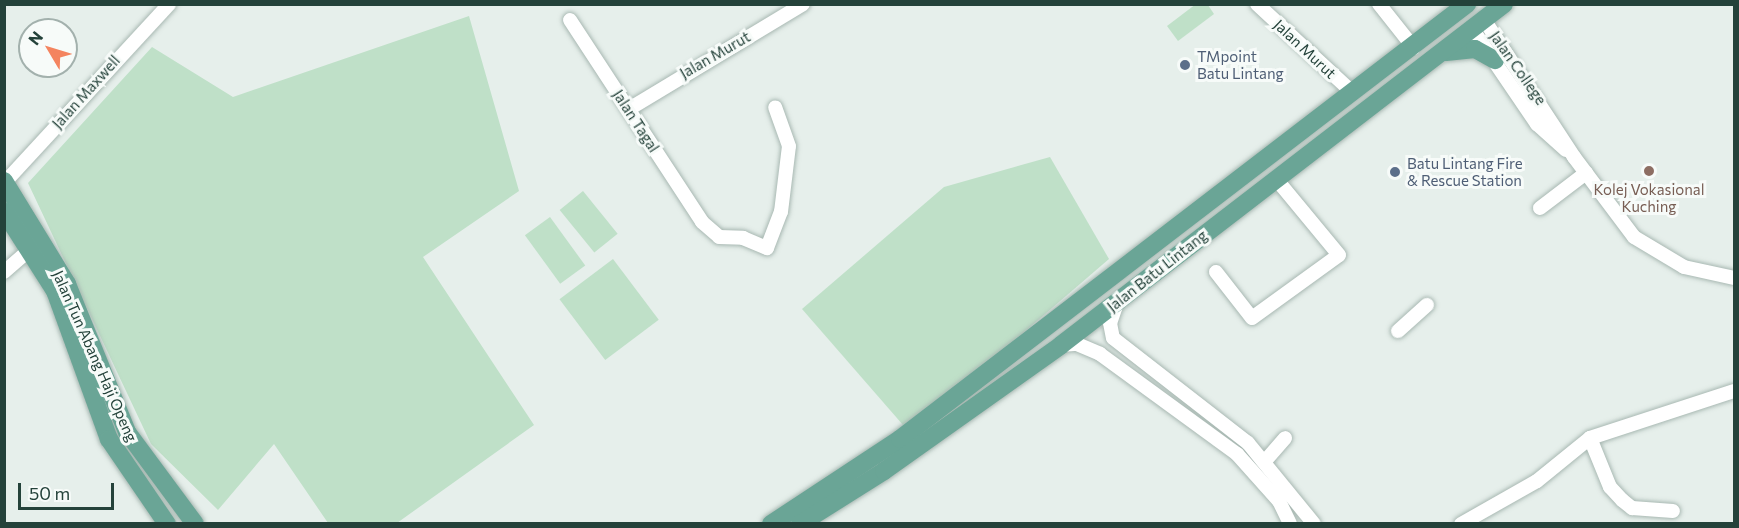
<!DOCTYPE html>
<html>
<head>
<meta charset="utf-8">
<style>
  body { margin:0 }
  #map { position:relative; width:1739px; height:528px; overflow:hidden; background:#e6efeb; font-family:Commissioner,sans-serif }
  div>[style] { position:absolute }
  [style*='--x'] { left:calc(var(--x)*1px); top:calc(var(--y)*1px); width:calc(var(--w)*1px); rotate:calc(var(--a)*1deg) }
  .green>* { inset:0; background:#bfe0c8; transform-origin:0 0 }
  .roads { filter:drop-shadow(0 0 2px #a8b8b2) drop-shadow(0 0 2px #a8b8b2) }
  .minor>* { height:14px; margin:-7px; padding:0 7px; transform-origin:7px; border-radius:7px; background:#fff }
  .major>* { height:18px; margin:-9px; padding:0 9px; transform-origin:9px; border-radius:9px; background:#6aa596 }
  .dots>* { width:16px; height:16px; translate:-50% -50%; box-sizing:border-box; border:3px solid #f7fbf9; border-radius:50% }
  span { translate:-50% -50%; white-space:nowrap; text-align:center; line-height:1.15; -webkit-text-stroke:6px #f7fbf9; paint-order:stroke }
  .street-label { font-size:15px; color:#24423a }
  .service-label { font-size:15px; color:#4e5e75 }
  .left { translate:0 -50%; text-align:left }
  .education-label { font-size:15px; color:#785e54 }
  .frame { position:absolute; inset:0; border:6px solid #24423a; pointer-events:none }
  .north { position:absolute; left:18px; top:18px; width:60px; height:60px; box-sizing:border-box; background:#f7fbf9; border:2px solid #a3b1ad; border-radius:50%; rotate:308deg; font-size:16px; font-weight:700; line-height:24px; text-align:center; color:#24423a }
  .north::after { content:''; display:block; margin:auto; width:21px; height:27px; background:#f4845f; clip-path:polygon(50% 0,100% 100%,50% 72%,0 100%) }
  .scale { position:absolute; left:18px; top:483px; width:96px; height:27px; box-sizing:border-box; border:3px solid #24423a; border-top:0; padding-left:8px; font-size:18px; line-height:21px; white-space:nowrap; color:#24423a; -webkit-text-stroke:4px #f7fbf9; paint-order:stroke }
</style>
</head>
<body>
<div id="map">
  <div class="green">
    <i style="clip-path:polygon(1196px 4px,1208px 5px,1214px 14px,1178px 41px,1167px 26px)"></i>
    <i style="clip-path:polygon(469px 16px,519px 191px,423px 257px,534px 425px,397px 523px,328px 523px,274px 444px,218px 510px,151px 444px,28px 183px,152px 47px,233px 97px)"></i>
    <i style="clip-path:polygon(1050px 157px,1109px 259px,972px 377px,903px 425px,802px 309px,944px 187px)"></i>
    <i style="left:583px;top:191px;width:55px;height:30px;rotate:51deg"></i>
    <i style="left:550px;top:217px;width:60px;height:31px;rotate:54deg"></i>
    <i style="left:613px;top:259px;width:76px;height:67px;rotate:53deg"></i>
  </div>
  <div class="roads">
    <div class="minor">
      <i style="--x:1257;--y:4;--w:131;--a:42.8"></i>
      <i style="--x:1379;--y:4;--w:56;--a:51.5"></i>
      <i style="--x:570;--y:20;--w:241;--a:56.8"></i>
      <i style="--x:702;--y:222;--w:23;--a:41"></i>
      <i style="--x:719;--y:237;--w:24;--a:2"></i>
      <i style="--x:743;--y:238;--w:26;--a:23"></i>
      <i style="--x:767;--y:248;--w:39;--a:-69"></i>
      <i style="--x:781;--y:212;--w:66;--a:-83.1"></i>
      <i style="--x:789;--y:146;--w:41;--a:-109.7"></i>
      <i style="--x:1485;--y:21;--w:163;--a:56.8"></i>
      <i style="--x:1574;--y:157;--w:100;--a:53.1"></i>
      <i style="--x:1634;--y:237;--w:58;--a:31"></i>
      <i style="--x:1684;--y:267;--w:51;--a:12.4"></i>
      <i style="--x:1473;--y:30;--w:114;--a:55.8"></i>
      <i style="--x:1537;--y:124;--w:39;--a:42"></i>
      <i style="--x:629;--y:109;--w:203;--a:-31.1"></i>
      <i style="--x:5;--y:182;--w:242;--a:-47.3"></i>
      <i style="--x:1540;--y:208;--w:58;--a:-37.3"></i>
      <i style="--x:4;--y:272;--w:35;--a:-41"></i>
      <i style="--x:1216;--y:272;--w:58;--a:52"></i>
      <i style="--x:1252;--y:318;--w:107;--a:-35.9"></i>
      <i style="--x:1339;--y:255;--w:97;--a:-129.6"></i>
      <i style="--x:1117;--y:303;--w:21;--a:109"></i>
      <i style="--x:1110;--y:323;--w:15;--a:79"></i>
      <i style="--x:1113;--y:338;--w:171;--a:37.9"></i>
      <i style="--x:1248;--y:443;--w:104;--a:50.8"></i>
      <i style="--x:1398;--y:331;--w:39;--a:-42"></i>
      <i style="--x:1061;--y:345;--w:16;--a:-4"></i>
      <i style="--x:1077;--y:344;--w:25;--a:23"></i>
      <i style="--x:1100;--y:354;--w:170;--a:36.1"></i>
      <i style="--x:1237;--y:454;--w:63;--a:48.2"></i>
      <i style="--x:1279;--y:501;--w:25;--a:64"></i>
      <i style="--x:1590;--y:438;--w:53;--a:67.8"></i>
      <i style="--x:1610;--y:487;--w:18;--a:47"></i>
      <i style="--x:1622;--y:500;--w:13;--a:39"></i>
      <i style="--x:1632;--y:508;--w:41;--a:4.2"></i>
      <i style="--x:1266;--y:460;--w:29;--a:-49"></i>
      <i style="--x:1461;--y:524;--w:87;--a:-29.5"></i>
      <i style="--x:1537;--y:481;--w:68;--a:-39.1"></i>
      <i style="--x:1590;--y:438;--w:151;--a:-18.1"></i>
    </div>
    <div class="major">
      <i style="--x:1446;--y:52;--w:29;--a:-6"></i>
      <i style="--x:1475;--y:49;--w:23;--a:29"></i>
      <i style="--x:4;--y:181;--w:121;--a:58.5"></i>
      <i style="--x:67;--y:284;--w:160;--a:67.9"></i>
      <i style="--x:127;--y:432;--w:114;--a:53.5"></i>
      <i style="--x:4;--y:211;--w:95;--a:57.5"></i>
      <i style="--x:55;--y:291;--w:158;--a:70"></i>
      <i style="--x:109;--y:439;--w:103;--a:55.7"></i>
      <i style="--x:771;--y:524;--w:154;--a:-33.4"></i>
      <i style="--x:900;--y:439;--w:715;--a:-37.5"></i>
      <i style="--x:800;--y:524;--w:99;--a:-32.2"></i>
      <i style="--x:884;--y:471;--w:217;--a:-35.4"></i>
      <i style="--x:1061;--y:345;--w:559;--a:-37.59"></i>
    </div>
  </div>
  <div class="dots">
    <i style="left:1185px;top:65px;background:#5c6f8a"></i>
    <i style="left:1649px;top:171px;background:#8d6e63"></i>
    <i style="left:1395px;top:172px;background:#5c6f8a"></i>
  </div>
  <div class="street-label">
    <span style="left:1305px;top:49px;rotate:43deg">Jalan Murut</span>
    <span style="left:715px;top:55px;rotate:-30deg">Jalan Murut</span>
    <span style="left:1518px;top:68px;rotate:55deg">Jalan College</span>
    <span style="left:86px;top:92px;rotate:-48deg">Jalan Maxwell</span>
    <span style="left:636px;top:121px;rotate:57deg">Jalan Tagal</span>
    <span style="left:1157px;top:271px;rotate:-38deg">Jalan Batu Lintang</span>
    <span style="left:95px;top:356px;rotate:66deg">Jalan Tun Abang Haji Openg</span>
  </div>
  <div class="service-label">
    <span class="left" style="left:1197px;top:65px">TMpoint<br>Batu Lintang</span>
    <span class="left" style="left:1407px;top:172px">Batu Lintang Fire<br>&amp; Rescue Station</span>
  </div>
  <div class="education-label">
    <span style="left:1649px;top:198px">Kolej Vokasional<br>Kuching</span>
  </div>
  <div class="frame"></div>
  <div class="north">N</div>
  <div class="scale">50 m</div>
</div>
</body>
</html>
